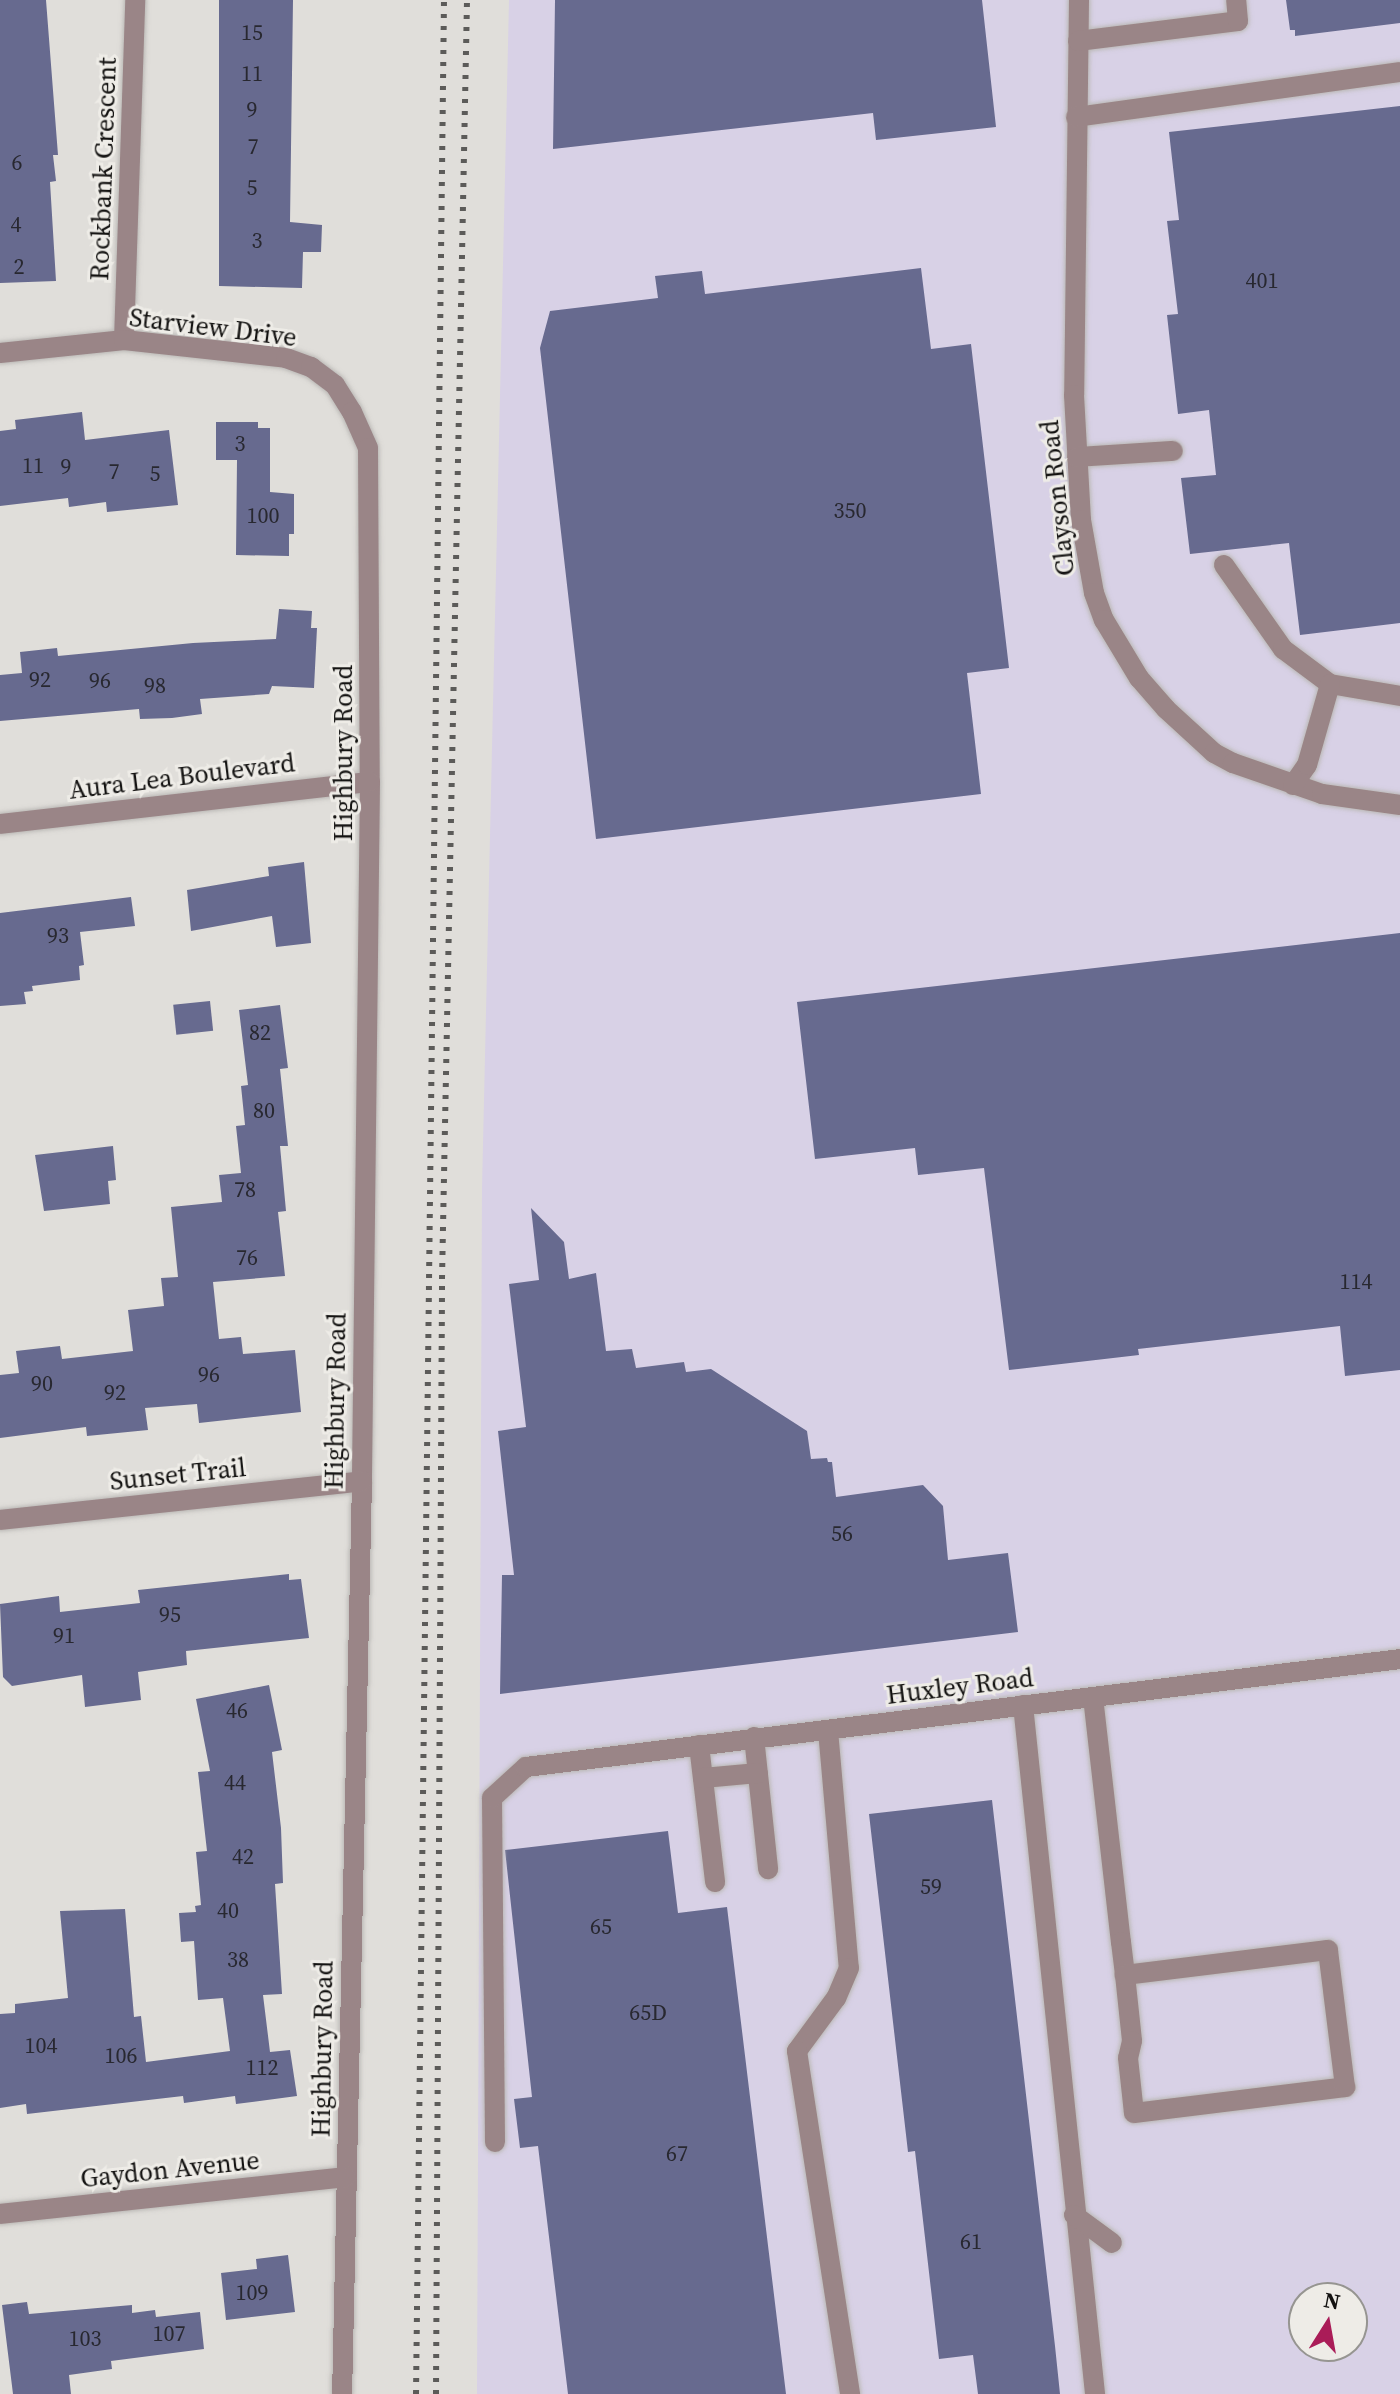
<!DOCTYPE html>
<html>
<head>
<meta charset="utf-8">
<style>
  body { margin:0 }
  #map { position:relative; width:1400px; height:2394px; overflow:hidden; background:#e0deda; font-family:"Source Serif 4",serif }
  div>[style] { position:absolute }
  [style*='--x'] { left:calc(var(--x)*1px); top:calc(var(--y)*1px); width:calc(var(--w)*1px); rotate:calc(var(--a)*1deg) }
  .industrial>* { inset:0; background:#d8d1e6 }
  .building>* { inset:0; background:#676a8f; transform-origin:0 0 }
  .roads { filter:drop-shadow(0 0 2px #bbb9b6) drop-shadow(0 0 2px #bbb9b6) }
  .minor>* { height:20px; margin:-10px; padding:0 10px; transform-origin:10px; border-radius:10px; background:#9a8587 }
  .rail>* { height:6px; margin-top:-3px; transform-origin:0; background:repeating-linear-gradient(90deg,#5c5b59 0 4px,transparent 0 12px) }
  span { translate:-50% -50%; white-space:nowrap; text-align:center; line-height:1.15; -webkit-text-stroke:6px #eeece7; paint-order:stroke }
  .number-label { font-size:22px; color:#282830 }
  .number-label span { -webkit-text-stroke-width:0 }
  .street-label { font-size:26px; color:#131211 }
  .north { position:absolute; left:1288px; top:2282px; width:80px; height:80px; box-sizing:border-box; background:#eeece7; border:2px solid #969591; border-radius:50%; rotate:11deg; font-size:22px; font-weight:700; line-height:32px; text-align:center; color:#131211 }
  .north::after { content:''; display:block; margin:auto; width:28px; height:36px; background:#aa1c58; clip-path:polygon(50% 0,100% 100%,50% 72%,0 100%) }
</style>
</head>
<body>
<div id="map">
  <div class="industrial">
    <i style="clip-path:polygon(evenodd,509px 0,1400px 0,1400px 2394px,477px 2394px,482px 1188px,509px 0,1304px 2298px,1352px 2298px,1352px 2346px,1304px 2346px,1304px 2298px)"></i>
  </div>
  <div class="building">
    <i style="clip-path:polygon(0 0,46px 0,58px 155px,53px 155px,56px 181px,50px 182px,56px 281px,0 283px)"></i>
    <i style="clip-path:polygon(219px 0,293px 0,290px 222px,322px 225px,321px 252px,303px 252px,302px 288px,219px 286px)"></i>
    <i style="clip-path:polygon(555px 0,982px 0,996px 127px,876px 140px,873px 113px,553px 149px)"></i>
    <i style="clip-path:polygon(1286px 0,1400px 0,1400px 23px,1295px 36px,1295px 30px,1290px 30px)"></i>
    <i style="clip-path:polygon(1400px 106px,1400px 623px,1300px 635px,1289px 543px,1190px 554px,1181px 478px,1216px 475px,1209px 410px,1178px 414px,1167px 315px,1178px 314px,1167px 221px,1179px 220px,1169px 132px)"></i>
    <i style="clip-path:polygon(921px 268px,931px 349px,971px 344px,1009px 668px,967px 673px,981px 794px,596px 839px,540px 348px,550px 311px,658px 298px,655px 276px,702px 271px,705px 294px)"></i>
    <i style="clip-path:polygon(82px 412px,85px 440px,169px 430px,178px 505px,107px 512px,106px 502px,69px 507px,68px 498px,0 506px,0 431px,16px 429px,15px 420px)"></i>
    <i style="clip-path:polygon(216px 422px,258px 422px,258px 428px,270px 428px,270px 492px,294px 494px,294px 534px,289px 534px,289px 556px,236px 555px,237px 460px,216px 460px)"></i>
    <i style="clip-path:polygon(279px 609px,312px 611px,311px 628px,317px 628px,314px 688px,272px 686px,269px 694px,200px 699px,202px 714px,172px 718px,140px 719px,139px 709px,0 721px,0 675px,22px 673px,20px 652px,57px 648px,58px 656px,193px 643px,276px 639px)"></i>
    <i style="clip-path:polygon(304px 862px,311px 943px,276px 947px,272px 916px,191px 931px,187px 890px,269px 876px,268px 867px)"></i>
    <i style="clip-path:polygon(131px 897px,135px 926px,80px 932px,84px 965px,79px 966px,80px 980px,32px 986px,33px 991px,24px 992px,26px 1004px,0 1006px,0 913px)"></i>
    <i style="clip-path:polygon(1400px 933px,1400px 1370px,1345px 1376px,1340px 1326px,1138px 1349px,1139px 1355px,1009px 1370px,984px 1168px,918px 1175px,915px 1148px,815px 1159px,797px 1002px)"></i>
    <i style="left:210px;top:1001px;width:30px;height:37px;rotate:84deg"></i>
    <i style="clip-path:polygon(280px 1005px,288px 1068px,280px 1069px,288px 1146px,280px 1146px,286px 1211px,278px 1212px,285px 1276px,213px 1282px,219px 1339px,241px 1337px,243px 1354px,295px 1350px,301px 1412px,199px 1423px,197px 1404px,145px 1408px,148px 1430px,87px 1436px,86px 1427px,0 1438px,0 1375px,19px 1373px,16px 1351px,60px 1346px,62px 1359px,133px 1351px,128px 1310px,164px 1306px,161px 1278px,178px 1277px,171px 1207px,222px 1202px,219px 1175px,241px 1173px,236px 1126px,245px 1125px,241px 1086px,248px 1085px,239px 1010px)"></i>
    <i style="clip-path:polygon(113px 1146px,116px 1180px,108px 1181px,110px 1204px,44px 1211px,35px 1155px)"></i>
    <i style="clip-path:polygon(531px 1208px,564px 1242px,569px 1279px,596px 1273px,606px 1351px,632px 1349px,636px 1368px,684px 1362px,686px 1372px,711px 1369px,807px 1431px,811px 1459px,827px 1458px,828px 1462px,832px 1462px,836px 1497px,923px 1485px,943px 1506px,948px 1560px,1008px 1553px,1018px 1632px,500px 1694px,502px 1575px,514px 1575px,498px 1431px,526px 1427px,509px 1284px,539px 1280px)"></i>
    <i style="clip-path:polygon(289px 1574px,289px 1580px,301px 1579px,309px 1638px,186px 1651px,187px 1665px,138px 1672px,141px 1700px,85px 1707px,82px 1675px,12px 1686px,3px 1677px,0 1604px,59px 1596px,60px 1612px,140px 1603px,138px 1590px)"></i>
    <i style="clip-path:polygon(269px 1685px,282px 1750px,272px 1752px,281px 1828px,283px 1883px,275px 1884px,282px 1994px,263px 1995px,270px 2052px,290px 2050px,297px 2096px,236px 2104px,235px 2096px,184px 2103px,183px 2096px,27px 2114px,26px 2104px,0 2108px,0 2014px,15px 2013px,15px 2004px,68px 1998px,60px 1911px,125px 1909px,134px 2017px,141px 2016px,146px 2062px,230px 2051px,223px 1998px,198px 2000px,194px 1941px,181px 1942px,179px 1913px,196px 1912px,195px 1906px,201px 1905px,196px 1852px,207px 1851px,198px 1772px,210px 1771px,196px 1699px)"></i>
    <i style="clip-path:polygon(992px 1800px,1055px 2346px,1060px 2394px,978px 2394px,973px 2355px,939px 2359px,915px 2151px,908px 2152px,869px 1814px)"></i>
    <i style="clip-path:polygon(668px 1831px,678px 1913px,727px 1907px,786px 2394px,568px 2394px,538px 2146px,520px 2148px,514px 2099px,532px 2097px,505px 1850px)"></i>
    <i style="clip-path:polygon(288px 2255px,295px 2312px,226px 2320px,221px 2273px,257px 2269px,256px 2259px)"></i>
    <i style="clip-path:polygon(27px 2302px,29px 2314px,132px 2305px,132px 2313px,155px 2310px,156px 2317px,200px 2312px,204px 2349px,111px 2361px,112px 2369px,69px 2375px,71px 2394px,13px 2394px,2px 2305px)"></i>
  </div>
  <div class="roads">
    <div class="minor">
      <i style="--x:1079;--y:0;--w:395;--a:90.7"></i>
      <i style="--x:1074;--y:395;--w:125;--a:86.8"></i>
      <i style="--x:1081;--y:520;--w:74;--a:79.9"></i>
      <i style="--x:1094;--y:593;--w:29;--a:70"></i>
      <i style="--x:1104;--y:620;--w:68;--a:58.9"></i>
      <i style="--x:1139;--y:678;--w:41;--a:48.9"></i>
      <i style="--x:1166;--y:709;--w:65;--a:42.5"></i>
      <i style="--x:1214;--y:753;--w:21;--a:28"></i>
      <i style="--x:1233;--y:763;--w:94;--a:19.2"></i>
      <i style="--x:1322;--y:794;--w:79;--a:8"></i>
      <i style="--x:1078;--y:41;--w:161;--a:-7.1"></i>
      <i style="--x:1238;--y:21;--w:21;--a:-95"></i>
      <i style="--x:1076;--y:117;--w:327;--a:-7.9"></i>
      <i style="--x:124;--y:340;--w:340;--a:-88.1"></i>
      <i style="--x:0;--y:353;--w:125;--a:-6"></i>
      <i style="--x:124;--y:340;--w:163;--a:6.3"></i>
      <i style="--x:286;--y:358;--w:27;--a:20"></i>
      <i style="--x:311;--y:367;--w:30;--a:37"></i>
      <i style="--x:335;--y:385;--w:32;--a:58"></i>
      <i style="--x:352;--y:412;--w:39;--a:66"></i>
      <i style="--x:368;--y:448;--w:334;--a:89.7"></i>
      <i style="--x:370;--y:782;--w:699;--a:90.66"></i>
      <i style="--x:362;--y:1481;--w:913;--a:91.25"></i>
      <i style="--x:1077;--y:457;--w:96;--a:-3.6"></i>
      <i style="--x:1224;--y:565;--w:103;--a:54.9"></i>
      <i style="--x:1283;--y:649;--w:59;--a:36.7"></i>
      <i style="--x:1330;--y:684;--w:71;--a:9.7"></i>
      <i style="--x:1293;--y:785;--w:24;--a:-55"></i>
      <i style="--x:1307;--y:765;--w:84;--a:-74.1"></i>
      <i style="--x:0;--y:824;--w:372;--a:-6.5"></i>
      <i style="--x:0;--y:1520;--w:364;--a:-6.1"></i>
      <i style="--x:1093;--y:1697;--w:247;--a:83.5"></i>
      <i style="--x:1121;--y:1942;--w:33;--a:83"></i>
      <i style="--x:1125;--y:1975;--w:66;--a:83.9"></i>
      <i style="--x:1132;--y:2041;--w:17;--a:103"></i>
      <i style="--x:1128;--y:2058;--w:55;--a:83.8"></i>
      <i style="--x:1134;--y:2113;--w:213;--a:-7"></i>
      <i style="--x:1345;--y:2087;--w:138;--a:-97.1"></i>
      <i style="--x:1328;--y:1950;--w:205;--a:173"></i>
      <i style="--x:1023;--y:1705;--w:693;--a:84.03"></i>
      <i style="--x:828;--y:1730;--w:239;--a:85"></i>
      <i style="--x:849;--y:1968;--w:33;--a:113"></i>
      <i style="--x:836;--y:1998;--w:66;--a:126.3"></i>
      <i style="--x:797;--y:2051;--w:347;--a:81.2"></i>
      <i style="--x:754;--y:1737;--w:133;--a:83.9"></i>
      <i style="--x:699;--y:1745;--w:138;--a:83.3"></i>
      <i style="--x:703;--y:1778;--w:55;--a:-5.2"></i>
      <i style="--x:495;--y:2142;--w:344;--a:-90.5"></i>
      <i style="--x:492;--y:1798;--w:46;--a:-42.4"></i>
      <i style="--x:526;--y:1767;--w:881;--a:-7.04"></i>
      <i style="--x:0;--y:2214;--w:348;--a:-6.1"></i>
      <i style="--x:1074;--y:2215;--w:47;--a:36.4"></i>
    </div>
  </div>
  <div class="rail">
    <i style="--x:416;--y:2394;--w:2394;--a:-89.33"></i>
    <i style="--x:436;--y:2394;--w:1115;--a:-89.69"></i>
    <i style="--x:442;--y:1279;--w:1279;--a:-88.88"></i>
  </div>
  <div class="number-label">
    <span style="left:252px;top:33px">15</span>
    <span style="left:252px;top:74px">11</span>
    <span style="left:252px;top:110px">9</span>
    <span style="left:253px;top:147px">7</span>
    <span style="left:17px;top:163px">6</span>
    <span style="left:252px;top:188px">5</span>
    <span style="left:16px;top:225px">4</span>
    <span style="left:257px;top:241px">3</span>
    <span style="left:19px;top:267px">2</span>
    <span style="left:1262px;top:281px">401</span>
    <span style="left:240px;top:444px">3</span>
    <span style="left:33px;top:466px">11</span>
    <span style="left:66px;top:467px">9</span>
    <span style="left:114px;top:472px">7</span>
    <span style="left:155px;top:474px">5</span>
    <span style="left:850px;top:511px">350</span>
    <span style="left:263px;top:516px">100</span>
    <span style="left:40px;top:680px">92</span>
    <span style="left:100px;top:681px">96</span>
    <span style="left:155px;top:686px">98</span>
    <span style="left:58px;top:936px">93</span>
    <span style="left:260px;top:1033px">82</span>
    <span style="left:264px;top:1111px">80</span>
    <span style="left:245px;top:1190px">78</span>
    <span style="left:247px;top:1258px">76</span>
    <span style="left:1356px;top:1282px">114</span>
    <span style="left:209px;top:1375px">96</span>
    <span style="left:42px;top:1384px">90</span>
    <span style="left:115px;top:1393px">92</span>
    <span style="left:842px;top:1534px">56</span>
    <span style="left:170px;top:1615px">95</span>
    <span style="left:64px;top:1636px">91</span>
    <span style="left:237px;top:1711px">46</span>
    <span style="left:235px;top:1783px">44</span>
    <span style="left:243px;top:1857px">42</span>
    <span style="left:931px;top:1887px">59</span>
    <span style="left:228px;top:1911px">40</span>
    <span style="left:601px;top:1927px">65</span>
    <span style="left:238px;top:1960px">38</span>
    <span style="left:648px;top:2013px">65D</span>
    <span style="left:41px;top:2046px">104</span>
    <span style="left:121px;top:2056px">106</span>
    <span style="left:262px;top:2068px">112</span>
    <span style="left:677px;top:2154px">67</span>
    <span style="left:971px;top:2242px">61</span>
    <span style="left:252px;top:2293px">109</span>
    <span style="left:169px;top:2334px">107</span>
    <span style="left:85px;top:2339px">103</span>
  </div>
  <div class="street-label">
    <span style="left:104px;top:169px;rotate:-88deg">Rockbank Crescent</span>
    <span style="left:213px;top:328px;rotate:7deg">Starview Drive</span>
    <span style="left:1058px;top:498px;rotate:-96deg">Clayson Road</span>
    <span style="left:344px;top:753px;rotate:-90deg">Highbury Road</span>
    <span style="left:182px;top:777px;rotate:-7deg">Aura Lea Boulevard</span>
    <span style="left:336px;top:1401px;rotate:-89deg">Highbury Road</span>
    <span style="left:178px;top:1475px;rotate:-6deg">Sunset Trail</span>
    <span style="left:960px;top:1687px;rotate:-7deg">Huxley Road</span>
    <span style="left:323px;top:2049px;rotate:-89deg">Highbury Road</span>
    <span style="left:170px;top:2170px;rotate:-6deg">Gaydon Avenue</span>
  </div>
  <div class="north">N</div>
</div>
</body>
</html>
